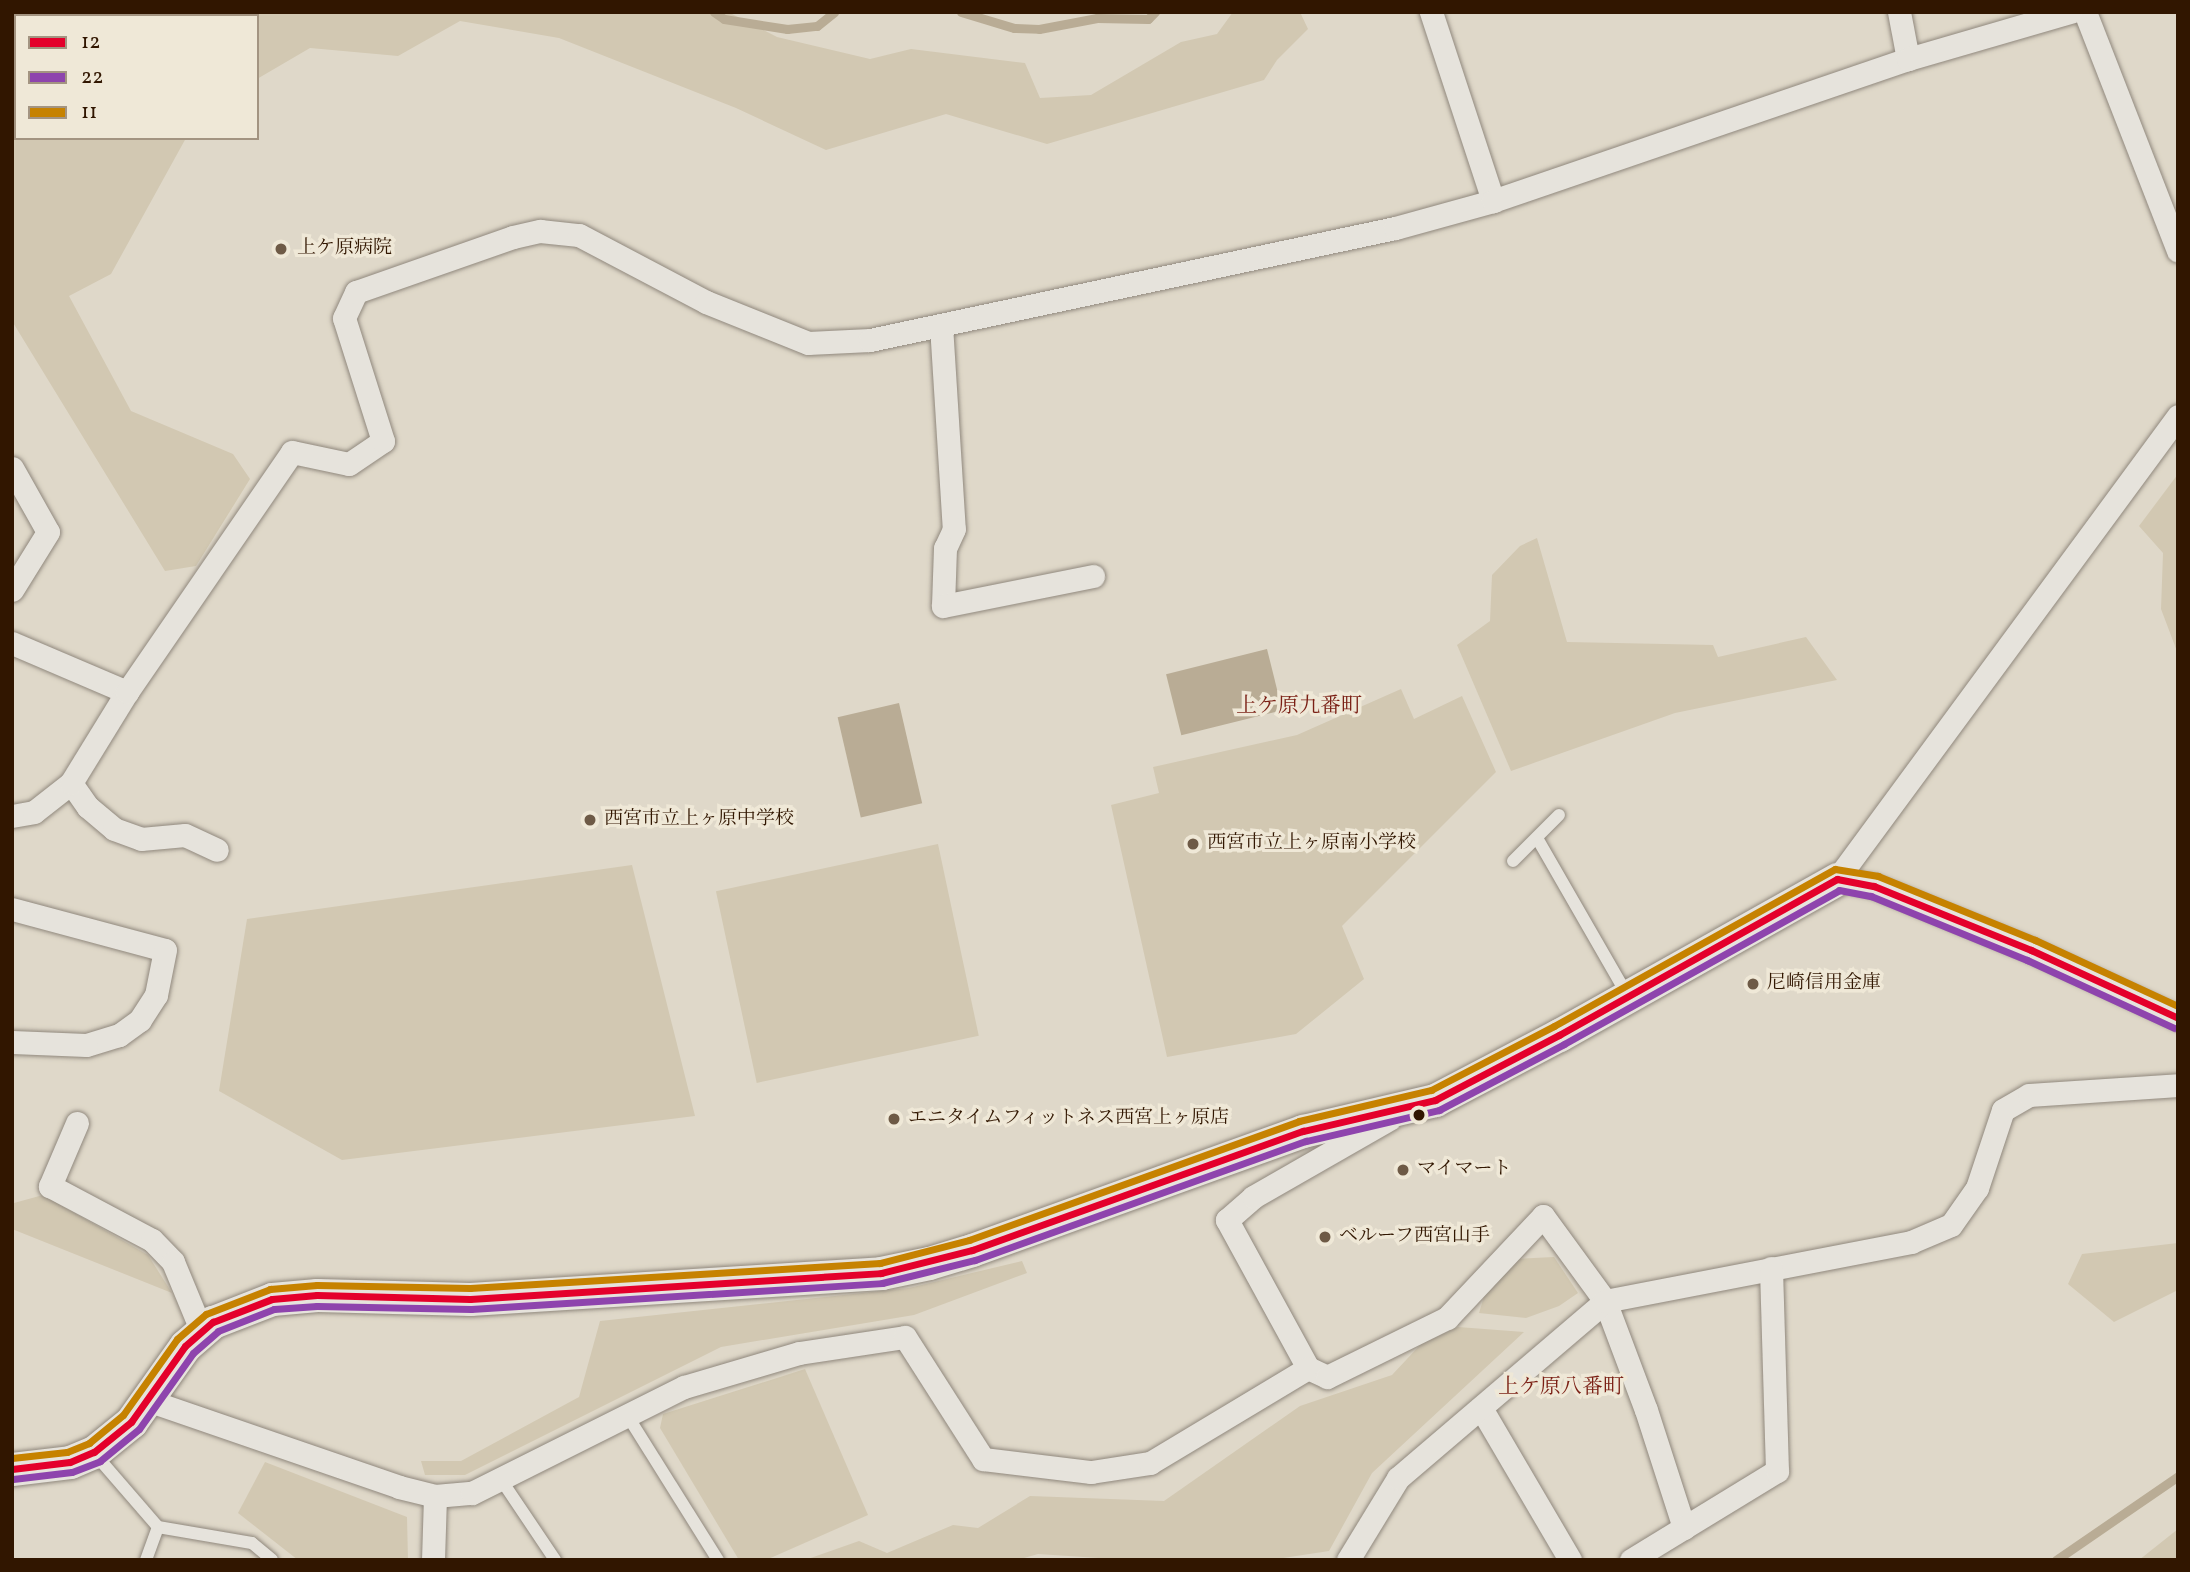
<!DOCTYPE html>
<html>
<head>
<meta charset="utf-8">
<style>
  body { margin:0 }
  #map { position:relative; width:2190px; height:1572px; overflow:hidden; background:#dfd8c9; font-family:Vollkorn,"Noto Serif JP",serif }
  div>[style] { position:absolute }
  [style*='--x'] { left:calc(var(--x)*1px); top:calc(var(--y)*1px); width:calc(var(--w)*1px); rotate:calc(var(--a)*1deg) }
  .green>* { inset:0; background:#d2c8b2; transform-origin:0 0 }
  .water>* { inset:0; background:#b9ac95; transform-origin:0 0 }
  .stream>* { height:9px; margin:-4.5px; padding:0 4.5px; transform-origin:4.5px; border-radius:4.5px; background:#b9ac95 }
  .roads { filter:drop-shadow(0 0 2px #90887d) drop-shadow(0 0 2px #90887d) }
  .lane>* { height:12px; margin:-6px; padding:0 6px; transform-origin:6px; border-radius:6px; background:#e6e3dc }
  .street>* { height:23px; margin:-11.5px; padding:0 11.5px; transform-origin:11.5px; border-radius:11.5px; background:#e6e3dc }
  .secondary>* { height:33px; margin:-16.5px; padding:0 16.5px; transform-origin:16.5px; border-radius:16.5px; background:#e6e3dc }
  .bus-1>* { height:7px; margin:-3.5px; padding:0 3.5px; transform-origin:3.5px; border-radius:3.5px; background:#e4002b }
  .bus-2>* { height:7px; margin:-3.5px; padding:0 3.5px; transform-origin:3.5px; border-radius:3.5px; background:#8e44ad }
  .bus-3>* { height:7px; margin:-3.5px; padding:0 3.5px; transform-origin:3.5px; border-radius:3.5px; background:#c68200 }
  .dots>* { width:19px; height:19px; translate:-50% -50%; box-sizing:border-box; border:4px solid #efe8d7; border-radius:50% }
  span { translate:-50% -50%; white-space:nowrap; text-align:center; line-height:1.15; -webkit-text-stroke:7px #efe8d7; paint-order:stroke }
  .poi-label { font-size:19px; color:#311600 }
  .left { translate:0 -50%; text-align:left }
  .neighbourhood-label { font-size:21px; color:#7a1f14 }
  .frame { position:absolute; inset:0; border:14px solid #311600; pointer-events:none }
  .legend { position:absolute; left:14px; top:14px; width:245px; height:126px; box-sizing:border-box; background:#efe8d7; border:2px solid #a39481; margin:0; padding:9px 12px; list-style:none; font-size:21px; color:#311600 }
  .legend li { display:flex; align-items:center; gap:14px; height:35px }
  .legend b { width:35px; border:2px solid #a39481 }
</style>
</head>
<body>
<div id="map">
  <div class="green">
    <i style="clip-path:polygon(140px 12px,728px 12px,777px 37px,870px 59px,911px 49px,1025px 63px,1040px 98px,1091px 95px,1181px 42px,1217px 34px,1233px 12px,1300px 12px,1308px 29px,1277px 60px,1264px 80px,1047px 144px,946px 114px,826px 150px,736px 108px,559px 38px,460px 21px,398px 56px,310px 48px,257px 79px,257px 16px,141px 16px)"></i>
    <i style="clip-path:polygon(12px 119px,16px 119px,16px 138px,186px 138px,111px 274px,69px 296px,131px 411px,233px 454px,250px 479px,196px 566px,165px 571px,12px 321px)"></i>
    <i style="clip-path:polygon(2178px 474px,2178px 654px,2161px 609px,2163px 553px,2139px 526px)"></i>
    <i style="clip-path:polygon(1537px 538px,1567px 642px,1713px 645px,1718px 657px,1806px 637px,1837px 680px,1675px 713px,1511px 771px,1457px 645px,1490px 621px,1492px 575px,1520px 546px)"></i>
    <i style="clip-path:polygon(1401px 689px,1414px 719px,1462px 696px,1496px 772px,1342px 926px,1364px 979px,1296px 1034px,1167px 1057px,1111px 805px,1159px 793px,1153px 767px,1297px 735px)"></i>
    <i style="left:938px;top:844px;width:196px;height:227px;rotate:78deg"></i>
    <i style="clip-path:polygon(632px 865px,695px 1116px,342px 1160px,219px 1091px,247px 919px)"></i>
    <i style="clip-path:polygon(43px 1195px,148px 1255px,172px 1293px,12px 1229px,14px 1203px)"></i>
    <i style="clip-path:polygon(2178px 1243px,2178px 1290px,2114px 1322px,2068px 1284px,2082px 1254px)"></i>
    <i style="clip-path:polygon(1554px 1257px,1578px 1293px,1559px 1306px,1526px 1318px,1479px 1313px,1486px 1290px,1517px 1259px)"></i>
    <i style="clip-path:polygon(1022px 1261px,1027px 1273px,914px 1315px,721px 1347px,465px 1475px,425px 1475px,421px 1461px,461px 1461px,579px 1397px,600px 1321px,909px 1288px)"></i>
    <i style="clip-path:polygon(1458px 1327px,1524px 1332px,1372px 1473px,1329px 1551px,1270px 1560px,1129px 1560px,1038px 1554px,1017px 1560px,805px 1560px,859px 1541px,887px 1553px,953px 1525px,978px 1528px,1030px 1496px,1164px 1501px,1300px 1406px,1392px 1375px,1421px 1344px)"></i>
    <i style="clip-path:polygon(805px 1369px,868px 1515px,766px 1560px,739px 1560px,660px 1428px,663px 1414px)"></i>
    <i style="clip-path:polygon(265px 1462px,407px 1517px,408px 1560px,298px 1560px,238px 1513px)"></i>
    <i style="clip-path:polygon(2178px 1529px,2178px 1560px,2139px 1560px)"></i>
  </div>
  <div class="water">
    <i style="left:1267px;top:649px;width:63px;height:104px;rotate:76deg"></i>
    <i style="left:899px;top:703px;width:103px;height:63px;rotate:77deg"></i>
  </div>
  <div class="stream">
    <i style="--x:714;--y:12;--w:12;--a:35"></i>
    <i style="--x:724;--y:19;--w:64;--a:9"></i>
    <i style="--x:787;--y:29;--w:30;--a:-6"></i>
    <i style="--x:817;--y:26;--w:22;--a:-39"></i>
    <i style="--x:961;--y:12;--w:55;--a:16.8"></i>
    <i style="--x:1014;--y:28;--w:25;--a:2"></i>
    <i style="--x:1039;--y:29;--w:59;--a:-10.7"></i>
    <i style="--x:1097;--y:18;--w:51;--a:1.1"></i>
    <i style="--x:1148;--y:19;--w:10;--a:-45"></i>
    <i style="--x:2056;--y:1560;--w:148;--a:-34.5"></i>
  </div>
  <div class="roads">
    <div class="lane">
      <i style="--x:1537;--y:838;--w:182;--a:60.1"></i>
      <i style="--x:1513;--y:861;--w:65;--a:-45"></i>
      <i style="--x:627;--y:1415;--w:171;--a:57.9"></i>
      <i style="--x:94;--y:1453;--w:98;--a:49.1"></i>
      <i style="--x:158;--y:1527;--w:95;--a:9.7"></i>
      <i style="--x:252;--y:1543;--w:26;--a:40"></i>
      <i style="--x:500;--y:1478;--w:99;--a:56.1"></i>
      <i style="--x:146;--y:1560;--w:35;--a:-70"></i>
    </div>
    <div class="street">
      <i style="--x:1431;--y:12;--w:199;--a:71.8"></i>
      <i style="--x:1899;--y:12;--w:48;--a:79.2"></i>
      <i style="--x:2085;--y:12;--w:256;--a:68.7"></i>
      <i style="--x:941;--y:325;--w:204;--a:86.4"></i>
      <i style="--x:954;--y:529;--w:21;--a:115"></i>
      <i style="--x:945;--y:548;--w:58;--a:92"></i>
      <i style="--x:943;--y:606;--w:153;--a:-11.3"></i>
      <i style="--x:2178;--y:416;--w:575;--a:126.37"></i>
      <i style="--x:1837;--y:879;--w:38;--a:11"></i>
      <i style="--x:1874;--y:886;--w:170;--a:22.2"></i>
      <i style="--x:2031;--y:950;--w:162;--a:24.8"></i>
      <i style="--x:12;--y:468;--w:73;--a:60.6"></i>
      <i style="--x:48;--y:532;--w:68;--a:121.8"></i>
      <i style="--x:12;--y:643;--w:125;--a:23.1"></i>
      <i style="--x:71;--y:783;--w:29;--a:55"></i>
      <i style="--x:88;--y:807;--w:34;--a:40"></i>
      <i style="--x:114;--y:829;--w:29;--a:20"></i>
      <i style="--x:141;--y:839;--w:44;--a:-5.2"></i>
      <i style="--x:185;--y:835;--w:35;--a:25"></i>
      <i style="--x:12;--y:816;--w:22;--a:-10"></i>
      <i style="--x:34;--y:812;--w:47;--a:-38.1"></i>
      <i style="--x:71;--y:783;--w:107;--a:-58.4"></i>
      <i style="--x:127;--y:692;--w:291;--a:-55.5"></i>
      <i style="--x:292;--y:452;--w:58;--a:11.9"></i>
      <i style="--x:349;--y:464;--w:41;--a:-34.1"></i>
      <i style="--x:383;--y:441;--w:129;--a:-107.6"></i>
      <i style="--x:344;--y:318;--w:29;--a:-65"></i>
      <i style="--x:356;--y:292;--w:166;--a:-19.3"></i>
      <i style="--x:513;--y:237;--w:28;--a:-13"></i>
      <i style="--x:540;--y:231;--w:39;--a:6"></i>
      <i style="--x:579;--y:235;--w:144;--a:27.8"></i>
      <i style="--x:706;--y:302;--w:110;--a:21.9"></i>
      <i style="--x:808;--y:343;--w:62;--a:-2.8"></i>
      <i style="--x:870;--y:340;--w:537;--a:-12.04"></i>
      <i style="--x:1395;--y:228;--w:102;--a:-15.4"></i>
      <i style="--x:1493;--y:201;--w:439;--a:-18.9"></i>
      <i style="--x:1908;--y:59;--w:169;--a:-16.2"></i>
      <i style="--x:12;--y:909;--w:158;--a:15"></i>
      <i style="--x:165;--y:950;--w:46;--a:101.3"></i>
      <i style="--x:156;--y:995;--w:30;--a:123"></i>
      <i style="--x:140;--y:1020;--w:26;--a:144"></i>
      <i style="--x:119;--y:1035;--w:34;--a:163"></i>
      <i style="--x:86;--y:1045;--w:74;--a:-177.7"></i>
      <i style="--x:77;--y:1123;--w:69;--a:113.2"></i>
      <i style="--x:50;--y:1186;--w:115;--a:27.9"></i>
      <i style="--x:152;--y:1240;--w:30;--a:46"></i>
      <i style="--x:173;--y:1262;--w:76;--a:67.5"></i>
      <i style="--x:1308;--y:1368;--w:169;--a:-118.7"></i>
      <i style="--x:1227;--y:1220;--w:35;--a:-41"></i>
      <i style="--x:1253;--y:1197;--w:157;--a:-29.8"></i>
      <i style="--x:147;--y:1400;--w:267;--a:19"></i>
      <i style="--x:399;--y:1487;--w:37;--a:14"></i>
      <i style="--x:435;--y:1496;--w:37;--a:-5"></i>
      <i style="--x:472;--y:1493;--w:237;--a:-26.6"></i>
      <i style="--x:684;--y:1387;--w:120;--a:-16.5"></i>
      <i style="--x:799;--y:1353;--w:107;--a:-8.6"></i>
      <i style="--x:905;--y:1337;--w:145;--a:57.4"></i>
      <i style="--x:983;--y:1459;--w:109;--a:6.9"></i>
      <i style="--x:1091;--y:1472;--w:60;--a:-8.7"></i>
      <i style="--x:1150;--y:1463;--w:184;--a:-31"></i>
      <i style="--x:1308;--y:1368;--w:21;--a:25"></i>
      <i style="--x:1327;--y:1377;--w:134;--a:-26.2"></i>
      <i style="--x:1447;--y:1318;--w:140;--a:-46.7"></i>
      <i style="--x:1543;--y:1216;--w:105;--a:53.9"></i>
      <i style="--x:1605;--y:1301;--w:116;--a:69.4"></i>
      <i style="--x:1646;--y:1410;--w:124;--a:72.1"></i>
      <i style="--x:1481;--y:1408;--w:176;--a:59.6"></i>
      <i style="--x:433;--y:1560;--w:64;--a:-88.2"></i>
      <i style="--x:1348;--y:1560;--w:96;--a:-58.6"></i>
      <i style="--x:1398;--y:1478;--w:272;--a:-40.5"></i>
      <i style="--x:1605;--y:1301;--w:312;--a:-10.9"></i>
      <i style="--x:1911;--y:1242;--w:43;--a:-23"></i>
      <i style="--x:1951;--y:1225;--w:45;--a:-54.9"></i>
      <i style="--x:1977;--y:1188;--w:82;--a:-71.6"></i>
      <i style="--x:2003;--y:1110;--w:30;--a:-30"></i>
      <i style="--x:2029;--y:1095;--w:149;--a:-3.8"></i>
      <i style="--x:1631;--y:1560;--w:171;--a:-31.4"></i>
      <i style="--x:1777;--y:1471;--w:203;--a:-91.7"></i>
    </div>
    <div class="secondary">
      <i style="--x:12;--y:1469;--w:58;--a:-6.9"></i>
      <i style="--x:70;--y:1462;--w:26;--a:-23"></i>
      <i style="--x:94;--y:1452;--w:48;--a:-39"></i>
      <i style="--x:131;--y:1422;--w:93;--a:-54.6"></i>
      <i style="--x:185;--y:1346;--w:37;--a:-41"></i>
      <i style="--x:213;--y:1322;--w:63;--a:-21.3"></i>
      <i style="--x:272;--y:1299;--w:45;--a:-5.1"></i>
      <i style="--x:317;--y:1295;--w:153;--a:1.5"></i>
      <i style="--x:470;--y:1299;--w:412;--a:-3.6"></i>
      <i style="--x:881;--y:1273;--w:49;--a:-11.8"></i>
      <i style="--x:929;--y:1263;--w:45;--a:-16.8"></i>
      <i style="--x:972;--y:1250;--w:352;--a:-19.8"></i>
      <i style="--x:1303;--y:1131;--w:136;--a:-13.2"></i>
      <i style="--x:1435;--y:1100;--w:140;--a:-27.7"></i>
      <i style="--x:1559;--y:1035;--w:319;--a:-29.3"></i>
    </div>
  </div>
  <div class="bus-1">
    <i style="--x:12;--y:1469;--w:58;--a:-6.9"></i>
    <i style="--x:70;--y:1462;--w:26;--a:-23"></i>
    <i style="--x:94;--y:1452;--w:48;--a:-39"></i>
    <i style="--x:131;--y:1422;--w:93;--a:-54.6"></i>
    <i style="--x:185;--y:1346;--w:37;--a:-41"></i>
    <i style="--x:213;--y:1322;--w:63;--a:-21.3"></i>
    <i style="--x:272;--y:1299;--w:45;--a:-5.1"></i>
    <i style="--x:317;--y:1295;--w:153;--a:1.5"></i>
    <i style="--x:470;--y:1299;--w:412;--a:-3.6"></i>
    <i style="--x:881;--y:1273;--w:94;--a:-14.2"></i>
    <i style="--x:972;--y:1250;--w:352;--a:-19.8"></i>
    <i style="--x:1303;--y:1131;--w:136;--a:-13.2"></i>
    <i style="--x:1435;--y:1100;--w:140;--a:-27.7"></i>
    <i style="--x:1559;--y:1035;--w:319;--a:-29.3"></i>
    <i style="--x:1837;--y:879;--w:38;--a:11"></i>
    <i style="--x:1874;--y:886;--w:170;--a:22.2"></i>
    <i style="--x:2031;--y:950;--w:162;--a:24.8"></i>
  </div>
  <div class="bus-2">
    <i style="--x:13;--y:1479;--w:59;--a:-6.8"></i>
    <i style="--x:72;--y:1472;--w:30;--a:-21"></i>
    <i style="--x:100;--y:1461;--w:50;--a:-39.4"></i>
    <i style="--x:139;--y:1429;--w:93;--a:-54.6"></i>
    <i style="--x:193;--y:1353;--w:33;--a:-41"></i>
    <i style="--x:218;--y:1331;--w:60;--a:-21.4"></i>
    <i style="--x:274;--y:1309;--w:43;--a:-4"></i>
    <i style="--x:317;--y:1306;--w:154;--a:1.1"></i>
    <i style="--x:471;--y:1309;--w:412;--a:-3.6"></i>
    <i style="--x:882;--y:1283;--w:96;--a:-13.9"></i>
    <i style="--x:975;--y:1260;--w:352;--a:-19.8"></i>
    <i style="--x:1306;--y:1141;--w:137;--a:-13.1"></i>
    <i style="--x:1439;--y:1110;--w:141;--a:-27.8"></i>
    <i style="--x:1564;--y:1044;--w:315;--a:-29.2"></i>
    <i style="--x:1839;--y:890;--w:33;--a:11"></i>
    <i style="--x:1871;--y:896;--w:169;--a:22.3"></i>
    <i style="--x:2027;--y:960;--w:162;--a:24.8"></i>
  </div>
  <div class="bus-3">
    <i style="--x:12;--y:1458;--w:55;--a:-6.2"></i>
    <i style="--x:67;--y:1452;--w:24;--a:-22"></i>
    <i style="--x:89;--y:1443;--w:44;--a:-39.5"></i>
    <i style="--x:123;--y:1415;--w:93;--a:-54.6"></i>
    <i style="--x:177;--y:1339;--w:38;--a:-41"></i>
    <i style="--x:206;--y:1314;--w:69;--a:-21.3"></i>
    <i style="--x:270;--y:1289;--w:47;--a:-4.9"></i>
    <i style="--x:317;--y:1285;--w:153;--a:1.1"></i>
    <i style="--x:470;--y:1288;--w:411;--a:-3.5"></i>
    <i style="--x:880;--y:1263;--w:92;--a:-14.5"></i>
    <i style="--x:969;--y:1240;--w:351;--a:-19.8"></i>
    <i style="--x:1299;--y:1121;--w:136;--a:-13.2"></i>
    <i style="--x:1431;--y:1090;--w:139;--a:-27.5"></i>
    <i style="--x:1554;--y:1026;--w:322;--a:-29.2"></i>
    <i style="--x:1835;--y:869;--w:44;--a:9.2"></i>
    <i style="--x:1878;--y:876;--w:170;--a:22.2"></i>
    <i style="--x:2035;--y:940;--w:157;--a:24.8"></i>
  </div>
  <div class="dots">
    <i style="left:281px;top:249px;background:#6e5a46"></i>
    <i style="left:590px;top:820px;background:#6e5a46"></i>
    <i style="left:1193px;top:844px;background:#6e5a46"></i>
    <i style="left:1753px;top:984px;background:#6e5a46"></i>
    <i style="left:1419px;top:1115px;background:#311600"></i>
    <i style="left:894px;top:1119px;background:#6e5a46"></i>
    <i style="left:1403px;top:1170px;background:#6e5a46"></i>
    <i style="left:1325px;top:1237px;background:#6e5a46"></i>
  </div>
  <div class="poi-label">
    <span class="left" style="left:297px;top:249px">上ケ原病院</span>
    <span class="left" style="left:604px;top:820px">西宮市立上ヶ原中学校</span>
    <span class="left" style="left:1207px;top:844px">西宮市立上ヶ原南小学校</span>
    <span class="left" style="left:1767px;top:984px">尼崎信用金庫</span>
    <span class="left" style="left:908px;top:1119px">エニタイムフィットネス西宮上ヶ原店</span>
    <span class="left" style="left:1417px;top:1170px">マイマート</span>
    <span class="left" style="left:1339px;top:1237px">ベルーフ西宮山手</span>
  </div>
  <div class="neighbourhood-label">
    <span style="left:1299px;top:707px">上ケ原九番町</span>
    <span style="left:1561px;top:1388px">上ケ原八番町</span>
  </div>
  <div class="frame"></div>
  <ul class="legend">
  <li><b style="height:9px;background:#e4002b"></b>12</li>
  <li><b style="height:9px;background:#8e44ad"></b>22</li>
  <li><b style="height:9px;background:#c68200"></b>11</li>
  </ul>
</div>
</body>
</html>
